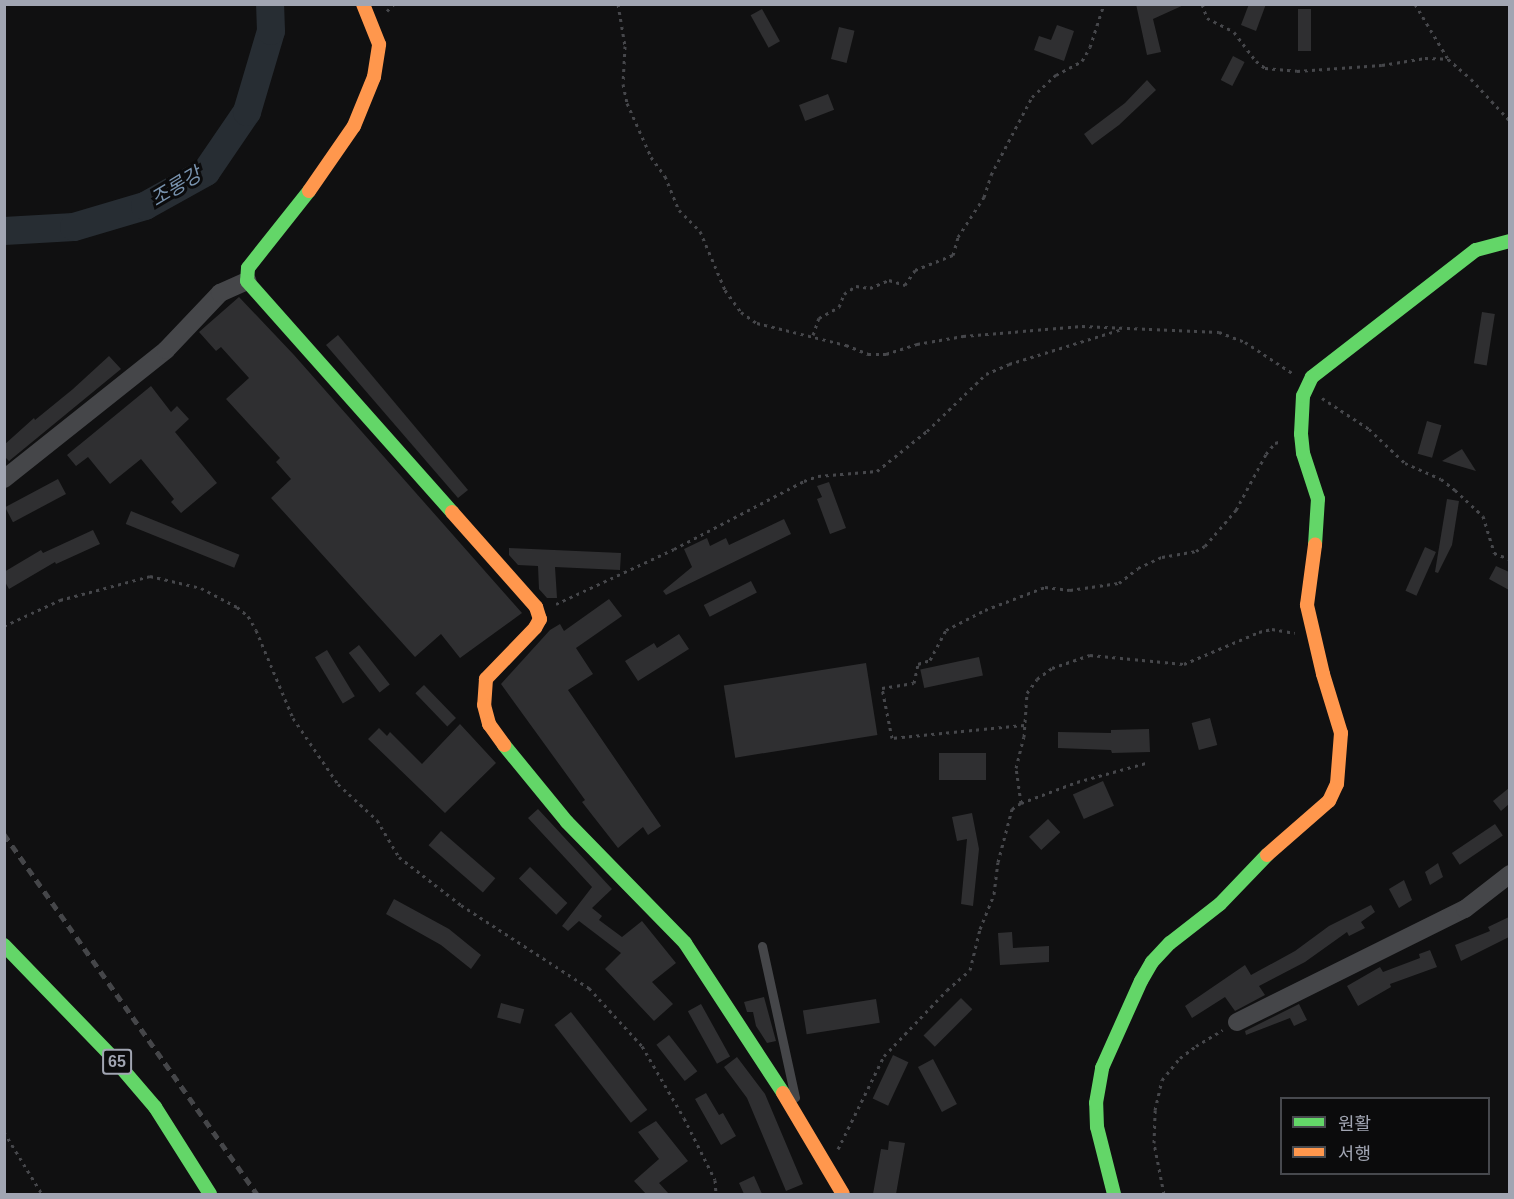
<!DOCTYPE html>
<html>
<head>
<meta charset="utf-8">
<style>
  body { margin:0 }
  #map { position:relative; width:1514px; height:1199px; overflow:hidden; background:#101011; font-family:Arial,"Noto Sans KR",sans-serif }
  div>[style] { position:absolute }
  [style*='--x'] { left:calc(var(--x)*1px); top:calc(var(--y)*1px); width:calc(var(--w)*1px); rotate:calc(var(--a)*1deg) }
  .river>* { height:28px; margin:-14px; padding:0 14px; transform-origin:14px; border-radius:14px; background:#272d33 }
  .building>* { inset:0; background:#2f2f31; transform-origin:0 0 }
  .path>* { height:3px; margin-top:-1.5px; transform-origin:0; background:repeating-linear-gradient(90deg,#46474b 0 3px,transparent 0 7.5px) }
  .lane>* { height:9px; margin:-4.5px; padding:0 4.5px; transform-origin:4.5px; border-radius:4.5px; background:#454649 }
  .street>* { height:18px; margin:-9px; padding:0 9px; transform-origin:9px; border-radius:9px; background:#454649 }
  .fast>* { height:14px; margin:-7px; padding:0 7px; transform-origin:7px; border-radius:7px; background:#63d668 }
  .slow>* { height:14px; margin:-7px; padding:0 7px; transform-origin:7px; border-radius:7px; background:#ff974d }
  .rail>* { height:4.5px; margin-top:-2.25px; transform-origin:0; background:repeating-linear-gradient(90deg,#454649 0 8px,transparent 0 14px) }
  span { translate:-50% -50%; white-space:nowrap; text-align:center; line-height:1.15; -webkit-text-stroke:6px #0b0b0c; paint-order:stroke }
  .shield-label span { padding:2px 4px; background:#0b0b0c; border:2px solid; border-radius:4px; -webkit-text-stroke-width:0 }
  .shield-label { font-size:16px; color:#a1a5b2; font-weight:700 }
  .water-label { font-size:20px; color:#7892ad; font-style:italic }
  .frame { position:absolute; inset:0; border:6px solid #a1a5b2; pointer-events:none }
  .legend { position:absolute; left:1280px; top:1097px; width:210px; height:78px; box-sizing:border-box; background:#0b0b0c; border:2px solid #47494e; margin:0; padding:8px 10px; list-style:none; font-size:18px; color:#a1a5b2 }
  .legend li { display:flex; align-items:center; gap:12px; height:30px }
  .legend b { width:30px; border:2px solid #47494e }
</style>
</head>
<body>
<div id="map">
  <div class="river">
    <i style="--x:4;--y:231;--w:70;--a:-3.3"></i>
    <i style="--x:74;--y:227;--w:74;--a:-16.5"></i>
    <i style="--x:145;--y:206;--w:70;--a:-29.1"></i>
    <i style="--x:206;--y:172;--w:73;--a:-55.7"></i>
    <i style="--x:247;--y:112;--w:84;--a:-73.5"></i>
    <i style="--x:271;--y:31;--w:27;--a:-92"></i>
  </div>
  <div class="building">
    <i style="clip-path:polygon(1136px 4px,1186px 4px,1153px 19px,1161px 52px,1147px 55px)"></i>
    <i style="clip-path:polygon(1249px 4px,1266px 4px,1256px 31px,1241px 25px)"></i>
    <i style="left:762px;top:9px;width:37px;height:13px;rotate:61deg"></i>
    <i style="left:1298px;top:9px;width:13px;height:42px"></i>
    <i style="clip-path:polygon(1057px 25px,1074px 31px,1064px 61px,1034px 50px,1039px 36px,1051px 40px)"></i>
    <i style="left:839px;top:27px;width:16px;height:33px;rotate:14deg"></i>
    <i style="left:1233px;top:56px;width:13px;height:27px;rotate:27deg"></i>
    <i style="clip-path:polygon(1147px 80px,1156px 90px,1119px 125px,1092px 145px,1084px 134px,1125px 103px)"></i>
    <i style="left:828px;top:94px;width:17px;height:31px;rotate:69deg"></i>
    <i style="clip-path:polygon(239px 297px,294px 355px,522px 613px,460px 658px,441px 634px,415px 657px,271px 498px,291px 479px,276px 462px,280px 458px,226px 399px,249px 378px,221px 347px,216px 351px,199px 332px)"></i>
    <i style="left:1482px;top:312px;width:13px;height:52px;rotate:9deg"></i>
    <i style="clip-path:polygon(338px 335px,468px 490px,458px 498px,326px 345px)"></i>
    <i style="clip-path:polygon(109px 356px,121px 369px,9px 461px,4px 456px,4px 445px,34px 418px,35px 420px,73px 389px)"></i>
    <i style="clip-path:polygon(151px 386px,171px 412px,177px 406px,189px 419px,175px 432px,217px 483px,181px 513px,171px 502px,174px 499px,141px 459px,110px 484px,88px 457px,76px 466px,67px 455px)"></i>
    <i style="left:1427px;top:421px;width:15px;height:34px;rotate:16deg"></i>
    <i style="clip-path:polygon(1462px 449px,1476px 471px,1442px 461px)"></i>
    <i style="left:58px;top:479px;width:17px;height:60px;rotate:62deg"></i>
    <i style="clip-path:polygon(829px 482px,846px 528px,830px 534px,817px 499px,822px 497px,817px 486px)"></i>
    <i style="clip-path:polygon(1447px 499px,1459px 501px,1452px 545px,1438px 573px,1435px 572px)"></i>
    <i style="left:131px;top:511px;width:117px;height:14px;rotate:22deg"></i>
    <i style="clip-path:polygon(784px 519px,791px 534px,666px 595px,663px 591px,692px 567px,684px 549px,707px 538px,710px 546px,726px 538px,729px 545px)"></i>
    <i style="clip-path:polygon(93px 530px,100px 544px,56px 564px,55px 562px,9px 589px,4px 580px,4px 572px,41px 550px,43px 553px)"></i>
    <i style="left:1425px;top:547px;width:12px;height:48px;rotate:24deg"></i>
    <i style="clip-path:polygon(509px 548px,621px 553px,620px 570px,555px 567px,557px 598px,547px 598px,539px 589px,538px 566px,518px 565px,509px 555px)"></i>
    <i style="clip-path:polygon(1496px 566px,1509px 572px,1509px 590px,1489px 579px)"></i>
    <i style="left:751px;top:581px;width:13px;height:53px;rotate:63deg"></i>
    <i style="clip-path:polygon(609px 599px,622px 616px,576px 648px,593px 674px,568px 690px,661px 826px,648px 835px,643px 827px,618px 848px,582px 802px,585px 800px,501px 684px,550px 630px,560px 624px,564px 631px)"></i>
    <i style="clip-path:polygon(679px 634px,689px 649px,638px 681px,625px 661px,654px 643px,657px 648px)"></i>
    <i style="left:359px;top:645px;width:50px;height:13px;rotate:52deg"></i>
    <i style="left:327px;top:650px;width:54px;height:14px;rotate:59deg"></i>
    <i style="left:979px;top:657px;width:19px;height:60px;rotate:78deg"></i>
    <i style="left:866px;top:663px;width:73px;height:144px;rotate:81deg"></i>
    <i style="left:424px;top:685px;width:46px;height:12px;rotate:46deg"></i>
    <i style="left:1210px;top:718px;width:28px;height:19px;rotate:75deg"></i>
    <i style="clip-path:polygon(460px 724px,496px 763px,445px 813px,368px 739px,379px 728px,387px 736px,390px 732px,422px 764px)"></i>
    <i style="clip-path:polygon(1149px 729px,1150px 752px,1112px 753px,1111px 750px,1058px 748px,1058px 732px,1111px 733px,1111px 730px)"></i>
    <i style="left:986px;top:753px;width:27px;height:47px;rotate:90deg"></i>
    <i style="left:1103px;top:781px;width:27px;height:33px;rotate:66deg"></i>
    <i style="clip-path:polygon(1509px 788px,1509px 804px,1501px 811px,1493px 801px)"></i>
    <i style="clip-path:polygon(538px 809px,612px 889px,592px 908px,602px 916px,599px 920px,622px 937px,642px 921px,676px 963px,652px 982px,673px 1004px,654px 1021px,605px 969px,621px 953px,579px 921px,568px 931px,562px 926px,592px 887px,528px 818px)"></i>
    <i style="clip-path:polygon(972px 813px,979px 849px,973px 906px,961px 904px,967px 839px,957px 841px,952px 817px)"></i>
    <i style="left:1048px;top:819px;width:18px;height:26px;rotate:47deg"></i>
    <i style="left:1495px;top:824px;width:14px;height:52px;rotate:56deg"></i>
    <i style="left:441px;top:831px;width:72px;height:19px;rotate:41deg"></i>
    <i style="clip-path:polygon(1438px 863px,1443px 877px,1430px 885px,1425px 872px)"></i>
    <i style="left:530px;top:867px;width:52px;height:16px;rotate:44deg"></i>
    <i style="clip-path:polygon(1404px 880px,1412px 900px,1399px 908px,1389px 889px)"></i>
    <i style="clip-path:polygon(394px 899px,449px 929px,481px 955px,471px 969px,441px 945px,386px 914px)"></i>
    <i style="clip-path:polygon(1371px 905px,1375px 912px,1361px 922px,1365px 928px,1349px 936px,1347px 932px,1305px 962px,1259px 986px,1265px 995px,1235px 1011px,1225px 997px,1192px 1018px,1185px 1006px,1245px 965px,1251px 975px,1295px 951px,1329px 926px)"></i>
    <i style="clip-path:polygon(1509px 917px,1509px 937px,1461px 961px,1455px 945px,1490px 931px,1488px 927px)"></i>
    <i style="clip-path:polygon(1012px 932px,1013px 948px,1049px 946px,1049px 962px,1000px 965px,998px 933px)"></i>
    <i style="clip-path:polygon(1430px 950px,1437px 967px,1390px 984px,1391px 987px,1358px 1006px,1347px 986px,1380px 967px,1383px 972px,1420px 958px,1419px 954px)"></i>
    <i style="clip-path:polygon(764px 997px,776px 1041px,767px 1043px,756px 1026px,753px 1012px,747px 1012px,744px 1002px)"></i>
    <i style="left:961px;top:998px;width:16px;height:53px;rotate:45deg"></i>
    <i style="left:876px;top:999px;width:24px;height:74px;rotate:81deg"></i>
    <i style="left:501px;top:1003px;width:24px;height:15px;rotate:15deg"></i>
    <i style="left:701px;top:1004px;width:60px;height:15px;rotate:61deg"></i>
    <i style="clip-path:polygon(1299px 1004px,1307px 1020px,1294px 1026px,1290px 1018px,1246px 1035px,1245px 1031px)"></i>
    <i style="left:571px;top:1012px;width:124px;height:21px;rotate:52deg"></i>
    <i style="left:669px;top:1035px;width:46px;height:16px;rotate:52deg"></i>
    <i style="left:893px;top:1055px;width:17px;height:48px;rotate:25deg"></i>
    <i style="clip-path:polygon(737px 1057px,765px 1094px,803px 1184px,786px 1191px,747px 1098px,724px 1067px)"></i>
    <i style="left:933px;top:1059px;width:51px;height:17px;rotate:62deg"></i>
    <i style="clip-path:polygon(706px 1093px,719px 1115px,723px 1113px,736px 1136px,721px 1145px,695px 1099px)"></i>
    <i style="clip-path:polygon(656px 1121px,688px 1161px,659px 1183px,669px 1194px,646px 1194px,634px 1181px,659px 1159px,638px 1132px)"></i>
    <i style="clip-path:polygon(889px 1141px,905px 1143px,896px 1194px,873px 1194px,881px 1149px,888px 1150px)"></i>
    <i style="clip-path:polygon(754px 1176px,762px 1194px,744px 1194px,739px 1183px)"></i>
  </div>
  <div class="path">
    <i style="--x:618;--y:4;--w:43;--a:80.5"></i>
    <i style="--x:625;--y:46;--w:38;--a:93"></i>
    <i style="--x:623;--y:84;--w:19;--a:78"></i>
    <i style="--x:627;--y:103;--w:59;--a:66"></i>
    <i style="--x:651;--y:157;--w:24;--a:54"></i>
    <i style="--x:665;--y:176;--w:37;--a:68"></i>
    <i style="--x:679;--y:210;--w:30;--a:45"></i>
    <i style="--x:700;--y:231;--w:64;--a:67"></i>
    <i style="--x:725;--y:290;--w:27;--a:54"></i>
    <i style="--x:741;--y:312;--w:19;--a:35"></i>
    <i style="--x:757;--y:323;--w:92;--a:13.9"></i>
    <i style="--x:846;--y:345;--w:24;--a:22"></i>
    <i style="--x:868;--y:354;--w:18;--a:0"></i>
    <i style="--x:886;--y:354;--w:33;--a:-18"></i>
    <i style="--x:917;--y:344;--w:47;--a:-9.9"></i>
    <i style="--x:963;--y:336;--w:119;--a:-4.8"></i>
    <i style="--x:1082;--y:326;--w:137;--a:2.5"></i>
    <i style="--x:1219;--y:332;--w:28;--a:21"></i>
    <i style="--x:1245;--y:342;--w:56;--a:33.4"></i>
    <i style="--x:1202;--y:4;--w:15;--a:70"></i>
    <i style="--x:1207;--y:18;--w:30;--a:27"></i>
    <i style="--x:1234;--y:32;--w:36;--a:53"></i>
    <i style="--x:1256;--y:61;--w:11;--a:38"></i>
    <i style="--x:1265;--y:68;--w:32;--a:5"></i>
    <i style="--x:1297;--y:71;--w:85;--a:-4"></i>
    <i style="--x:1382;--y:65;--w:44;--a:-9.2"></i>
    <i style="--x:1425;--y:58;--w:23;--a:2"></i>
    <i style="--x:1415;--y:4;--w:64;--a:59"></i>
    <i style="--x:1448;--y:59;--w:30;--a:41"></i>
    <i style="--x:1471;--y:79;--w:57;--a:47.1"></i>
    <i style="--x:387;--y:11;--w:10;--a:-45"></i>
    <i style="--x:813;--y:335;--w:18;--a:-71"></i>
    <i style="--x:819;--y:318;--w:23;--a:-29"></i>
    <i style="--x:839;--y:307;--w:14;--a:-69"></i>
    <i style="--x:844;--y:294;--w:14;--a:-34"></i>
    <i style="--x:856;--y:286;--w:14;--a:8"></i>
    <i style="--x:870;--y:288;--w:21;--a:-23"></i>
    <i style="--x:889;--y:280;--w:17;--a:17"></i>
    <i style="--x:905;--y:285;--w:18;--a:-56"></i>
    <i style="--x:915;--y:270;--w:41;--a:-21.5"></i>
    <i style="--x:953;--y:255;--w:19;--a:-74"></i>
    <i style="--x:958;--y:237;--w:48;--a:-57"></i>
    <i style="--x:984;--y:197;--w:23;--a:-72"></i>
    <i style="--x:991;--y:175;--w:88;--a:-62.3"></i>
    <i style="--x:1032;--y:97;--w:33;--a:-43"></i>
    <i style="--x:1056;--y:75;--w:30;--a:-28"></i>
    <i style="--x:1082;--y:61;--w:16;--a:-60"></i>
    <i style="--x:1090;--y:47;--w:45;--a:-72"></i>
    <i style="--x:1322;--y:398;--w:56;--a:33.4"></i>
    <i style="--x:1369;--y:429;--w:50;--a:43.4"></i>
    <i style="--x:1405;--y:463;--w:39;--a:24"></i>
    <i style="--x:1441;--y:479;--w:18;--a:38"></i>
    <i style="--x:1455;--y:490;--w:38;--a:43"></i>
    <i style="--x:1483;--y:516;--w:39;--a:73"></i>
    <i style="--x:1494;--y:553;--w:17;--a:21"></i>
    <i style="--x:556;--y:604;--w:130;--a:-25"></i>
    <i style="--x:674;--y:549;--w:147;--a:-27.6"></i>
    <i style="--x:804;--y:481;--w:15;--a:-20"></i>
    <i style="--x:818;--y:476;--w:59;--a:-4.8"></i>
    <i style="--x:877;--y:471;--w:64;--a:-38.7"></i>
    <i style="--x:927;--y:431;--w:82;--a:-44"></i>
    <i style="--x:986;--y:374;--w:25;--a:-23"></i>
    <i style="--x:1009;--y:364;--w:118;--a:-17.2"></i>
    <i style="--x:4;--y:626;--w:62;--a:-24.9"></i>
    <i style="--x:60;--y:600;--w:93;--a:-14.9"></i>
    <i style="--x:150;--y:576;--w:52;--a:13.2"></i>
    <i style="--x:201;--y:588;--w:41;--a:27.8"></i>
    <i style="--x:237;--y:607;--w:14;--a:39"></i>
    <i style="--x:248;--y:616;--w:16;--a:60"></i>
    <i style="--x:256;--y:630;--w:95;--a:67.2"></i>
    <i style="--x:293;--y:718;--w:80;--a:55.7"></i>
    <i style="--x:338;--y:784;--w:53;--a:42.7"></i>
    <i style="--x:377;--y:820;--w:43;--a:59.3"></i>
    <i style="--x:399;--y:857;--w:78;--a:37.7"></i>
    <i style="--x:461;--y:905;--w:153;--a:33"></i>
    <i style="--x:589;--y:988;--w:79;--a:47.6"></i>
    <i style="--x:642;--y:1046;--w:83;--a:59.7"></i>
    <i style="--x:684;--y:1118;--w:69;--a:63.4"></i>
    <i style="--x:715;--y:1180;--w:14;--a:86"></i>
    <i style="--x:1024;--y:725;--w:133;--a:174.4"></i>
    <i style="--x:892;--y:738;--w:51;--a:-101.3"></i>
    <i style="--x:882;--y:688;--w:32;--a:-9"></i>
    <i style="--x:914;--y:683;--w:19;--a:-78"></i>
    <i style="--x:918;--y:664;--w:13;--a:-18"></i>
    <i style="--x:930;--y:660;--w:34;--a:-62"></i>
    <i style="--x:946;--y:630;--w:44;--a:-27.1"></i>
    <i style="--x:985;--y:610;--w:64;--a:-21"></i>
    <i style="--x:1045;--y:587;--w:25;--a:7"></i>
    <i style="--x:1070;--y:590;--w:49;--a:-8.1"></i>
    <i style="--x:1119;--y:583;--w:24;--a:-38"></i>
    <i style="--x:1138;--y:568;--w:26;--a:-25"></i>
    <i style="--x:1162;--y:557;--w:35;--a:-10"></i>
    <i style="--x:1196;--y:551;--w:10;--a:-29"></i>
    <i style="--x:1205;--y:546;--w:48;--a:-49.3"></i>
    <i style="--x:1236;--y:510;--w:64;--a:-61.8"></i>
    <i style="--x:1266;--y:454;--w:14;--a:-51"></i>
    <i style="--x:1275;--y:443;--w:7;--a:-16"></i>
    <i style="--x:1021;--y:803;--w:35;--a:-98"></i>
    <i style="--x:1016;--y:768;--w:32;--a:-76"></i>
    <i style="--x:1024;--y:737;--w:44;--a:-86.1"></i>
    <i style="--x:1027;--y:693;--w:17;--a:-54"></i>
    <i style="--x:1037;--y:679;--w:19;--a:-36"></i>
    <i style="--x:1052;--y:668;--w:40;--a:-18.9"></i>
    <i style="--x:1090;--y:655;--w:94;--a:5.5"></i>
    <i style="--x:1184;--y:664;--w:82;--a:-23.1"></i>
    <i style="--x:1259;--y:632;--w:13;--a:-13"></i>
    <i style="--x:1272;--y:629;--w:23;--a:10"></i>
    <i style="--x:4;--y:1132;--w:73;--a:58.5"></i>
    <i style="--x:838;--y:1149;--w:104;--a:-63.7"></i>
    <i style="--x:884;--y:1056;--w:91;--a:-46.3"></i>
    <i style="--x:947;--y:990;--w:30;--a:-41"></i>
    <i style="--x:970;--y:970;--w:42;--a:-76.3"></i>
    <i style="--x:980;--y:929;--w:38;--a:-68"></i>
    <i style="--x:994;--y:894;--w:32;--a:-83"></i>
    <i style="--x:998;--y:862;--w:55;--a:-75.2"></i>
    <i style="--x:1012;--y:809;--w:11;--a:-34"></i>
    <i style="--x:1021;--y:803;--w:60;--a:-20.6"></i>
    <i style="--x:1077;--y:782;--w:72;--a:-15.4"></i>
    <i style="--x:1164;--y:1194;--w:52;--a:-101.1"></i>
    <i style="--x:1154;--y:1143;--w:33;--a:-88"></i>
    <i style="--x:1155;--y:1110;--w:31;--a:-77"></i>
    <i style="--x:1162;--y:1080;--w:28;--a:-51"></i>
    <i style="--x:1180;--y:1058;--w:20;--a:-37"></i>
    <i style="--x:1196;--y:1046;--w:31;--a:-31"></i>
  </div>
  <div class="lane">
    <i style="--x:762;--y:946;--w:155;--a:77.7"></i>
  </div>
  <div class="street">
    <i style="--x:4;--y:479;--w:207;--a:-38.5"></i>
    <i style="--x:166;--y:350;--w:79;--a:-46.5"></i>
    <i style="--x:220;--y:293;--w:30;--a:-24"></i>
    <i style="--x:1237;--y:1022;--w:254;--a:-26.4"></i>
    <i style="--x:1465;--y:909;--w:57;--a:-37.9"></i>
  </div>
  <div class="fast">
    <i style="--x:309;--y:191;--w:98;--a:128.4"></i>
    <i style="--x:248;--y:268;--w:13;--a:94"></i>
    <i style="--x:247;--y:281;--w:309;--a:48.4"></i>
    <i style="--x:1315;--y:545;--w:46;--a:-86.3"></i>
    <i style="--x:1318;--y:499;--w:48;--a:-108.1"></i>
    <i style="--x:1303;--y:453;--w:19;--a:-96"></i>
    <i style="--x:1301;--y:434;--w:38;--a:-87"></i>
    <i style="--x:1303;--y:396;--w:21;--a:-65"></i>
    <i style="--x:1312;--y:377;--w:207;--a:-37.8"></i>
    <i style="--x:1476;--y:250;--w:35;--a:-15"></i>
    <i style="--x:504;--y:745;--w:99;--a:50.7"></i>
    <i style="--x:567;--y:822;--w:169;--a:45.7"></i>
    <i style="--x:685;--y:943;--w:179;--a:56.8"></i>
    <i style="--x:4;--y:945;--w:157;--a:46"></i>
    <i style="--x:113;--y:1058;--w:65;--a:49.4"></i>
    <i style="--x:155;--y:1107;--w:103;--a:57.7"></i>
    <i style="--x:1114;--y:1194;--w:69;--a:-104.2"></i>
    <i style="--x:1097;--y:1127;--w:24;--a:-92"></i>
    <i style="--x:1096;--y:1103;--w:36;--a:-80"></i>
    <i style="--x:1102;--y:1068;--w:95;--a:-65.9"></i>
    <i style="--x:1141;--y:981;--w:22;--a:-60"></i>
    <i style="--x:1152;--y:962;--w:26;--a:-47"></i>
    <i style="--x:1170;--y:943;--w:63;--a:-38"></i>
    <i style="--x:1220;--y:904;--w:68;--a:-46.2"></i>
  </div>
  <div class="slow">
    <i style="--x:309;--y:191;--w:79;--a:-55.3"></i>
    <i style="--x:354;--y:126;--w:53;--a:-67.8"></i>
    <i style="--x:374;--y:77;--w:33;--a:-81"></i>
    <i style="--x:379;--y:44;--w:43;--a:-111.8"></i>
    <i style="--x:452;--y:512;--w:127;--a:48.5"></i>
    <i style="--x:536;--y:607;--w:13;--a:72"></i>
    <i style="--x:540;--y:619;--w:10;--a:119"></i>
    <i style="--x:535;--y:628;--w:71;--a:133.9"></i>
    <i style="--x:486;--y:679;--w:26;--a:94"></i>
    <i style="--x:484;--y:705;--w:20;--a:75"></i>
    <i style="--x:489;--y:724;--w:26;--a:54"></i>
    <i style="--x:1267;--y:855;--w:82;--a:-41.1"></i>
    <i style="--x:1329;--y:801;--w:19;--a:-65"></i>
    <i style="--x:1337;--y:784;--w:51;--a:-85.5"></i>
    <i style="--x:1341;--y:733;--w:62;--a:-107"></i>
    <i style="--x:1323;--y:674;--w:71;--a:-103.1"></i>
    <i style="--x:1307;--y:605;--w:61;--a:-82.4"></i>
    <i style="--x:783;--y:1093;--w:117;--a:59.3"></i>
  </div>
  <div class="rail">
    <i style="--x:4;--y:834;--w:440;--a:54.9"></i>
  </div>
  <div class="shield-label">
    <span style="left:117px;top:1062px">65</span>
  </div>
  <div class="water-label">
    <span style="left:176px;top:187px;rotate:-31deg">조롱강</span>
  </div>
  <div class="frame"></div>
  <ul class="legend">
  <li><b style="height:8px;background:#63d668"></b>원활</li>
  <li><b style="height:8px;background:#ff974d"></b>서행</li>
  </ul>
</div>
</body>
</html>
